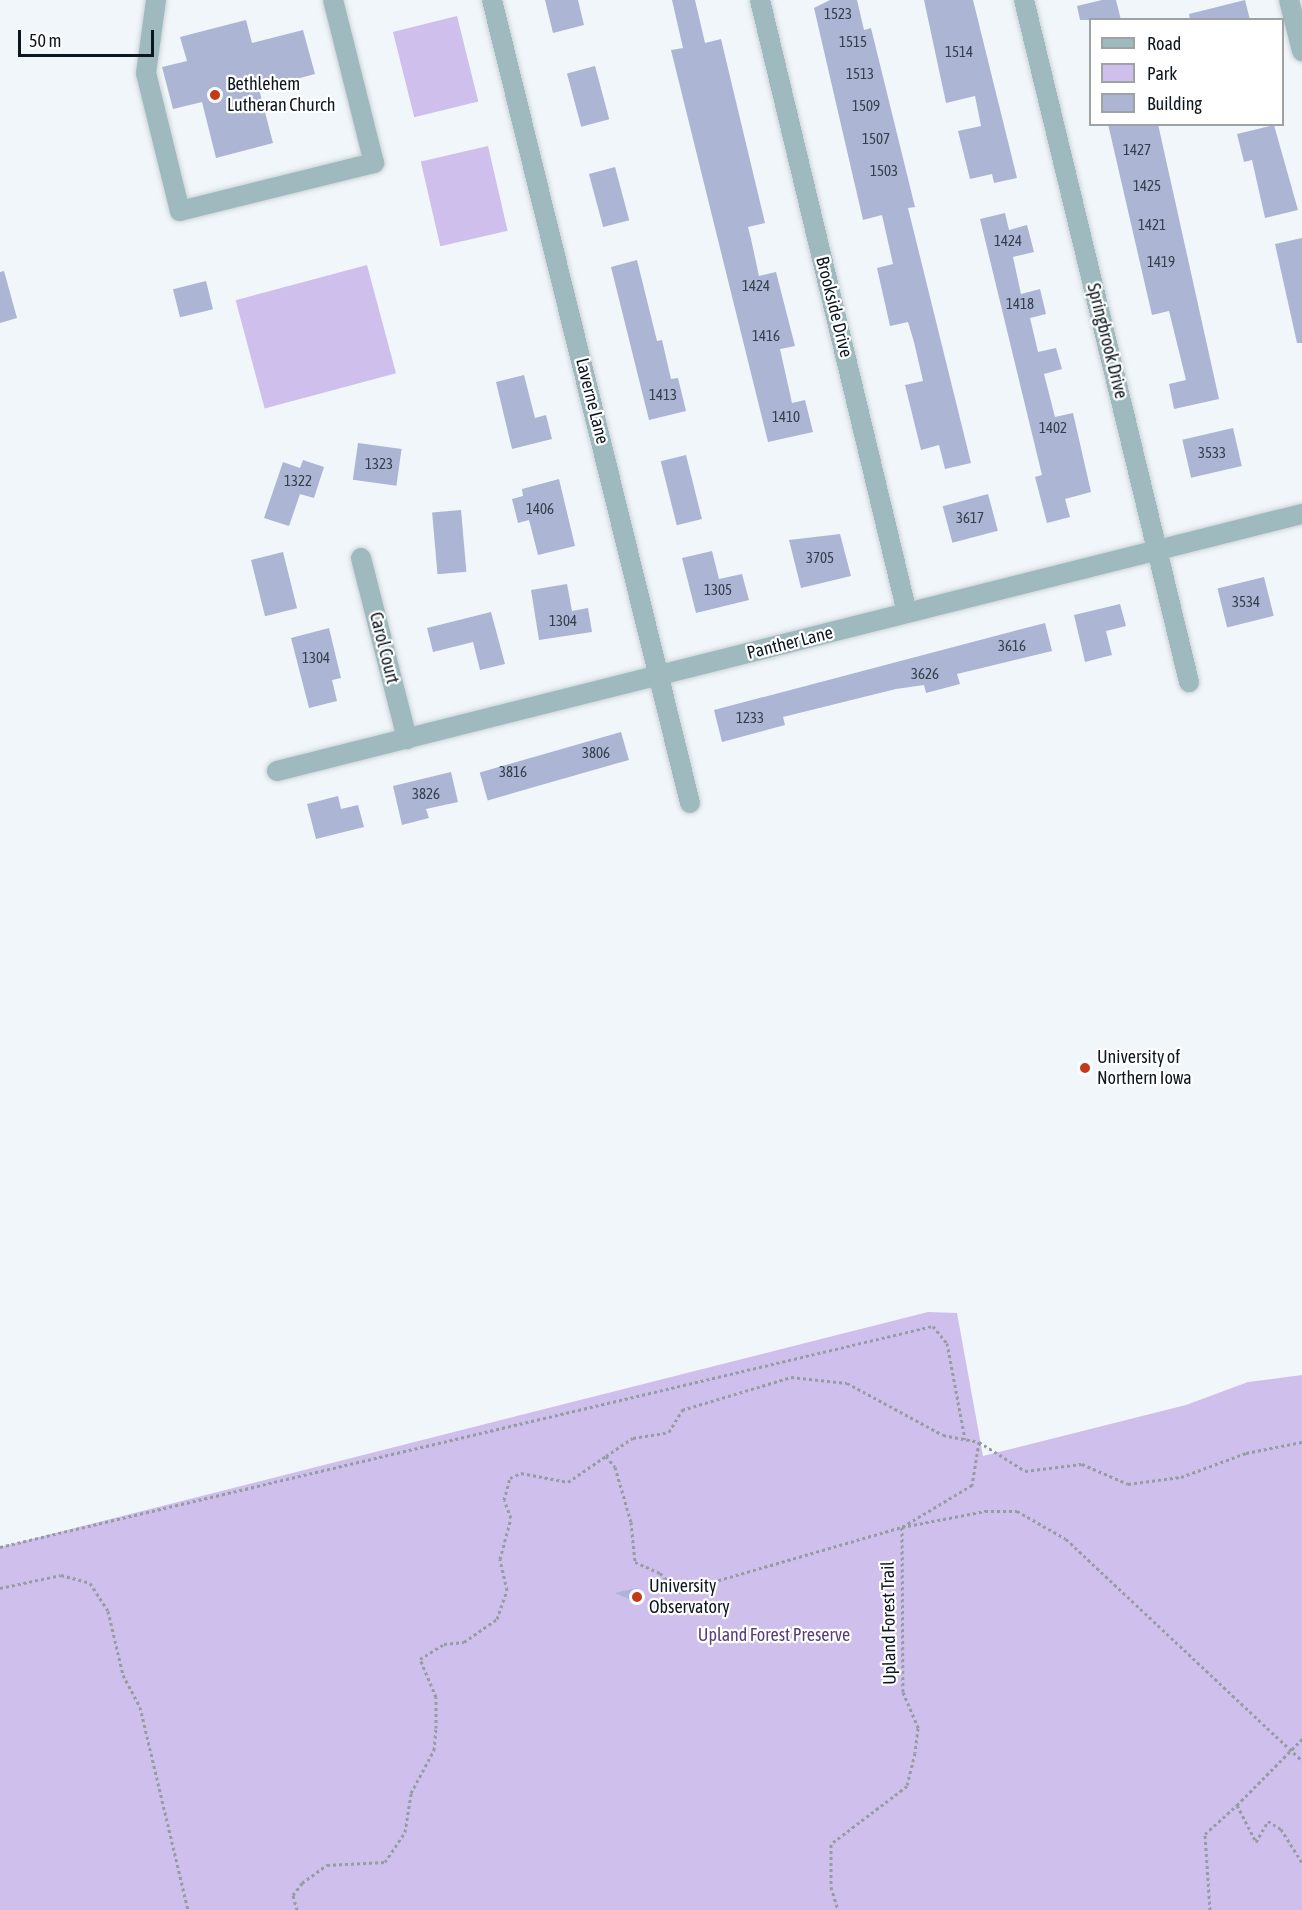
<!DOCTYPE html>
<html>
<head>
<meta charset="utf-8">
<style>
  body { margin:0 }
  #map { position:relative; width:1302px; height:1910px; overflow:hidden; background:#f0f6fa; font-family:"Asap Condensed",sans-serif }
  div>[style] { position:absolute }
  [style*='--x'] { left:calc(var(--x)*1px); top:calc(var(--y)*1px); width:calc(var(--w)*1px); rotate:calc(var(--a)*1deg) }
  .green>* { inset:0; background:#cfbfec; transform-origin:0 0 }
  .building>* { inset:0; background:#acb6d4; transform-origin:0 0 }
  .path>* { height:3px; margin-top:-1.5px; transform-origin:0; background:repeating-linear-gradient(90deg,#959da3 0 3px,transparent 0 6px) }
  .roads { filter:drop-shadow(0 0 2px #ccd2d7) drop-shadow(0 0 2px #ccd2d7) }
  .minor>* { height:20px; margin:-10px; padding:0 10px; transform-origin:10px; border-radius:10px; background:#9fbabe }
  .dots>* { width:16px; height:16px; translate:-50% -50%; box-sizing:border-box; border:3px solid #fff; border-radius:50% }
  span { translate:-50% -50%; white-space:nowrap; text-align:center; line-height:1.15; -webkit-text-stroke:4.5px #fff; paint-order:stroke }
  .number-label { font-size:15px; color:#343f4c }
  .number-label span { -webkit-text-stroke-width:0 }
  .poi-label { font-size:18px; color:#0c171f }
  .left { translate:0 -50%; text-align:left }
  .street-label { font-size:18px; color:#0c171f }
  .park-label { font-size:18px; color:#563e77 }
  .legend { position:absolute; left:1089px; top:18px; width:195px; height:108px; box-sizing:border-box; background:#fff; border:2px solid #9ea2a5; margin:0; padding:8px 10px; list-style:none; font-size:18px; color:#0c171f }
  .legend li { display:flex; align-items:center; gap:12px; height:30px }
  .legend b { width:30px; border:2px solid #9ea2a5 }
  .scale { position:absolute; left:18px; top:30px; width:136px; height:27px; box-sizing:border-box; border:3px solid #0c171f; border-top:0; padding-left:8px; font-size:18px; line-height:21px; white-space:nowrap; color:#0c171f; -webkit-text-stroke:4px #fff; paint-order:stroke }
</style>
</head>
<body>
<div id="map">
  <div class="green">
    <i style="left:457px;top:16px;width:88px;height:66px;rotate:76deg"></i>
    <i style="left:488px;top:146px;width:87px;height:69px;rotate:77deg"></i>
    <i style="left:367px;top:265px;width:112px;height:136px;rotate:75deg"></i>
    <i style="clip-path:polygon(928px 1312px,957px 1313px,983px 1456px,1186px 1405px,1248px 1382px,1302px 1375px,1302px 1910px,0 1910px,0 1547px)"></i>
  </div>
  <div class="building">
    <i style="clip-path:polygon(545px 0,578px 0,584px 25px,553px 33px)"></i>
    <i style="clip-path:polygon(672px 0,695px 0,705px 43px,721px 39px,765px 223px,748px 227px,751px 239px,759px 276px,776px 272px,795px 346px,780px 349px,792px 403px,805px 400px,813px 432px,768px 442px,671px 50px,683px 48px)"></i>
    <i style="clip-path:polygon(830px 0,857px 0,864px 30px,871px 28px,915px 207px,908px 208px,971px 463px,945px 469px,939px 445px,921px 450px,905px 385px,923px 381px,914px 342px,908px 322px,890px 326px,877px 268px,893px 264px,882px 215px,863px 220px,814px 8px)"></i>
    <i style="clip-path:polygon(924px 0,973px 0,1017px 178px,994px 183px,992px 174px,970px 179px,958px 131px,981px 126px,975px 96px,946px 103px)"></i>
    <i style="clip-path:polygon(1102px 0,1116px 0,1121px 20px,1080px 20px,1077px 6px)"></i>
    <i style="clip-path:polygon(1245px 0,1250px 20px,1190px 20px,1189px 14px)"></i>
    <i style="clip-path:polygon(246px 20px,252px 43px,303px 30px,315px 74px,259px 89px,273px 143px,216px 158px,202px 102px,173px 109px,162px 67px,187px 61px,180px 37px)"></i>
    <i style="left:595px;top:66px;width:55px;height:29px;rotate:75deg"></i>
    <i style="clip-path:polygon(1108px 124px,1158px 124px,1219px 399px,1174px 409px,1169px 384px,1186px 380px,1169px 311px,1152px 315px)"></i>
    <i style="clip-path:polygon(1274px 125px,1298px 210px,1265px 218px,1252px 160px,1244px 162px,1237px 134px)"></i>
    <i style="left:615px;top:167px;width:55px;height:27px;rotate:75deg"></i>
    <i style="clip-path:polygon(1005px 213px,1009px 230px,1027px 225px,1034px 252px,1013px 257px,1021px 294px,1040px 289px,1046px 314px,1030px 318px,1038px 352px,1056px 348px,1062px 369px,1044px 374px,1055px 417px,1073px 413px,1091px 492px,1065px 499px,1070px 517px,1047px 523px,1035px 477px,1042px 475px,980px 219px)"></i>
    <i style="clip-path:polygon(1302px 238px,1302px 343px,1297px 343px,1275px 244px)"></i>
    <i style="clip-path:polygon(637px 260px,657px 341px,662px 340px,671px 379px,678px 378px,686px 411px,649px 420px,611px 267px)"></i>
    <i style="clip-path:polygon(4px 271px,17px 318px,0 323px,0 272px)"></i>
    <i style="left:206px;top:281px;width:29px;height:34px;rotate:76deg"></i>
    <i style="clip-path:polygon(524px 375px,535px 418px,546px 415px,552px 439px,512px 449px,496px 382px)"></i>
    <i style="left:1233px;top:428px;width:39px;height:52px;rotate:77deg"></i>
    <i style="left:358px;top:443px;width:44px;height:37px;rotate:8deg"></i>
    <i style="left:686px;top:455px;width:66px;height:26px;rotate:76deg"></i>
    <i style="clip-path:polygon(303px 460px,324px 467px,314px 498px,300px 494px,289px 526px,264px 518px,283px 462px,300px 468px)"></i>
    <i style="clip-path:polygon(559px 479px,575px 546px,538px 555px,529px 520px,518px 523px,512px 499px,523px 496px,522px 489px)"></i>
    <i style="left:988px;top:494px;width:38px;height:47px;rotate:75deg"></i>
    <i style="left:461px;top:510px;width:62px;height:29px;rotate:85deg"></i>
    <i style="clip-path:polygon(840px 534px,851px 576px,801px 588px,789px 540px)"></i>
    <i style="clip-path:polygon(712px 551px,719px 579px,742px 574px,749px 600px,696px 613px,682px 558px)"></i>
    <i style="left:283px;top:552px;width:58px;height:33px;rotate:76deg"></i>
    <i style="left:1264px;top:577px;width:40px;height:48px;rotate:76deg"></i>
    <i style="clip-path:polygon(567px 584px,572px 611px,588px 608px,592px 632px,539px 640px,531px 590px)"></i>
    <i style="clip-path:polygon(1120px 604px,1126px 626px,1106px 631px,1112px 655px,1085px 662px,1074px 615px)"></i>
    <i style="clip-path:polygon(491px 612px,505px 664px,480px 670px,473px 642px,433px 652px,427px 628px)"></i>
    <i style="clip-path:polygon(1045px 623px,1052px 651px,957px 674px,960px 684px,926px 693px,924px 685px,896px 689px,783px 717px,785px 725px,722px 742px,714px 710px)"></i>
    <i style="clip-path:polygon(329px 628px,341px 678px,332px 680px,337px 701px,309px 708px,291px 638px)"></i>
    <i style="left:621px;top:732px;width:29px;height:147px;rotate:74deg"></i>
    <i style="clip-path:polygon(451px 772px,458px 802px,426px 809px,429px 818px,402px 825px,393px 786px)"></i>
    <i style="clip-path:polygon(338px 796px,341px 809px,358px 805px,364px 827px,316px 839px,307px 804px)"></i>
    <i style="clip-path:polygon(637px 1588px,645px 1595px,640px 1604px,615px 1593px)"></i>
  </div>
  <div class="path">
    <i style="--x:979;--y:1442;--w:54;--a:32.2"></i>
    <i style="--x:1025;--y:1471;--w:57;--a:-7"></i>
    <i style="--x:1082;--y:1464;--w:50;--a:23.5"></i>
    <i style="--x:1128;--y:1484;--w:53;--a:-7.5"></i>
    <i style="--x:1181;--y:1477;--w:69;--a:-20.3"></i>
    <i style="--x:1246;--y:1453;--w:57;--a:-11.1"></i>
    <i style="--x:606;--y:1456;--w:32;--a:-34"></i>
    <i style="--x:633;--y:1438;--w:36;--a:-9"></i>
    <i style="--x:669;--y:1432;--w:26;--a:-59"></i>
    <i style="--x:682;--y:1410;--w:114;--a:-16.8"></i>
    <i style="--x:791;--y:1377;--w:56;--a:6.1"></i>
    <i style="--x:847;--y:1383;--w:109;--a:28.4"></i>
    <i style="--x:943;--y:1435;--w:37;--a:11"></i>
    <i style="--x:979;--y:1442;--w:44;--a:99.2"></i>
    <i style="--x:972;--y:1485;--w:82;--a:149"></i>
    <i style="--x:902;--y:1527;--w:165;--a:89.7"></i>
    <i style="--x:903;--y:1692;--w:39;--a:67"></i>
    <i style="--x:918;--y:1728;--w:25;--a:97"></i>
    <i style="--x:915;--y:1753;--w:34;--a:104"></i>
    <i style="--x:907;--y:1786;--w:96;--a:142.7"></i>
    <i style="--x:831;--y:1844;--w:43;--a:90"></i>
    <i style="--x:831;--y:1887;--w:24;--a:73"></i>
    <i style="--x:0;--y:1547;--w:959;--a:-13.33"></i>
    <i style="--x:933;--y:1326;--w:22;--a:51"></i>
    <i style="--x:947;--y:1343;--w:98;--a:79.4"></i>
    <i style="--x:0;--y:1588;--w:62;--a:-12"></i>
    <i style="--x:61;--y:1575;--w:30;--a:15"></i>
    <i style="--x:90;--y:1583;--w:33;--a:57"></i>
    <i style="--x:108;--y:1611;--w:66;--a:76.8"></i>
    <i style="--x:123;--y:1675;--w:36;--a:62"></i>
    <i style="--x:140;--y:1707;--w:209;--a:76.7"></i>
    <i style="--x:1237;--y:1805;--w:93;--a:-45.4"></i>
    <i style="--x:297;--y:1910;--w:16;--a:-105"></i>
    <i style="--x:293;--y:1895;--w:15;--a:-53"></i>
    <i style="--x:302;--y:1883;--w:31;--a:-36"></i>
    <i style="--x:327;--y:1865;--w:58;--a:-3"></i>
    <i style="--x:385;--y:1862;--w:36;--a:-56"></i>
    <i style="--x:405;--y:1832;--w:39;--a:-81"></i>
    <i style="--x:411;--y:1793;--w:49;--a:-61.9"></i>
    <i style="--x:434;--y:1750;--w:22;--a:-85"></i>
    <i style="--x:436;--y:1728;--w:31;--a:-90"></i>
    <i style="--x:436;--y:1697;--w:41;--a:-112.8"></i>
    <i style="--x:420;--y:1659;--w:28;--a:-32"></i>
    <i style="--x:444;--y:1644;--w:20;--a:-6"></i>
    <i style="--x:464;--y:1642;--w:40;--a:-34.9"></i>
    <i style="--x:497;--y:1619;--w:31;--a:-71"></i>
    <i style="--x:507;--y:1590;--w:32;--a:-103"></i>
    <i style="--x:500;--y:1559;--w:42;--a:-75"></i>
    <i style="--x:511;--y:1518;--w:19;--a:-111"></i>
    <i style="--x:504;--y:1500;--w:23;--a:-75"></i>
    <i style="--x:510;--y:1478;--w:12;--a:-24"></i>
    <i style="--x:521;--y:1473;--w:48;--a:10.8"></i>
    <i style="--x:568;--y:1482;--w:46;--a:-34.4"></i>
    <i style="--x:606;--y:1456;--w:14;--a:51"></i>
    <i style="--x:615;--y:1467;--w:57;--a:73.8"></i>
    <i style="--x:631;--y:1522;--w:40;--a:84.3"></i>
    <i style="--x:635;--y:1562;--w:27;--a:24"></i>
    <i style="--x:660;--y:1573;--w:26;--a:47"></i>
    <i style="--x:678;--y:1592;--w:233;--a:-16.2"></i>
    <i style="--x:902;--y:1527;--w:85;--a:-10.9"></i>
    <i style="--x:985;--y:1511;--w:32;--a:0"></i>
    <i style="--x:1017;--y:1511;--w:56;--a:29.7"></i>
    <i style="--x:1066;--y:1539;--w:324;--a:43.2"></i>
    <i style="--x:1210;--y:1910;--w:76;--a:-93.8"></i>
    <i style="--x:1205;--y:1834;--w:43;--a:-42.2"></i>
    <i style="--x:1237;--y:1805;--w:42;--a:62.8"></i>
    <i style="--x:1256;--y:1842;--w:24;--a:-60"></i>
    <i style="--x:1268;--y:1821;--w:15;--a:32"></i>
    <i style="--x:1281;--y:1829;--w:39;--a:58"></i>
  </div>
  <div class="roads">
    <div class="minor">
      <i style="--x:156;--y:0;--w:74;--a:97.8"></i>
      <i style="--x:146;--y:73;--w:142;--a:76.2"></i>
      <i style="--x:180;--y:211;--w:200;--a:-13.9"></i>
      <i style="--x:374;--y:163;--w:168;--a:-104.1"></i>
      <i style="--x:492;--y:0;--w:827;--a:76.15"></i>
      <i style="--x:760;--y:0;--w:630;--a:76.51"></i>
      <i style="--x:1024;--y:0;--w:702;--a:76.4"></i>
      <i style="--x:1289;--y:0;--w:53;--a:75.7"></i>
      <i style="--x:361;--y:558;--w:187;--a:75.7"></i>
      <i style="--x:277;--y:771;--w:1057;--a:-14.08"></i>
    </div>
  </div>
  <div class="dots">
    <i style="left:215px;top:95px;background:#c43a16"></i>
    <i style="left:1085px;top:1068px;background:#c43a16"></i>
    <i style="left:637px;top:1597px;background:#c43a16"></i>
  </div>
  <div class="number-label">
    <span style="left:838px;top:14px">1523</span>
    <span style="left:853px;top:42px">1515</span>
    <span style="left:959px;top:52px">1514</span>
    <span style="left:860px;top:74px">1513</span>
    <span style="left:866px;top:106px">1509</span>
    <span style="left:876px;top:139px">1507</span>
    <span style="left:1137px;top:150px">1427</span>
    <span style="left:884px;top:171px">1503</span>
    <span style="left:1147px;top:186px">1425</span>
    <span style="left:1152px;top:225px">1421</span>
    <span style="left:1008px;top:241px">1424</span>
    <span style="left:1161px;top:262px">1419</span>
    <span style="left:756px;top:286px">1424</span>
    <span style="left:1020px;top:304px">1418</span>
    <span style="left:766px;top:336px">1416</span>
    <span style="left:663px;top:395px">1413</span>
    <span style="left:786px;top:417px">1410</span>
    <span style="left:1053px;top:428px">1402</span>
    <span style="left:1212px;top:453px">3533</span>
    <span style="left:379px;top:464px">1323</span>
    <span style="left:298px;top:481px">1322</span>
    <span style="left:540px;top:509px">1406</span>
    <span style="left:970px;top:518px">3617</span>
    <span style="left:820px;top:558px">3705</span>
    <span style="left:718px;top:590px">1305</span>
    <span style="left:1246px;top:602px">3534</span>
    <span style="left:563px;top:621px">1304</span>
    <span style="left:1012px;top:646px">3616</span>
    <span style="left:316px;top:658px">1304</span>
    <span style="left:925px;top:674px">3626</span>
    <span style="left:750px;top:718px">1233</span>
    <span style="left:596px;top:753px">3806</span>
    <span style="left:513px;top:772px">3816</span>
    <span style="left:426px;top:794px">3826</span>
  </div>
  <div class="poi-label">
    <span class="left" style="left:227px;top:95px">Bethlehem<br>Lutheran Church</span>
    <span class="left" style="left:1097px;top:1068px">University of<br>Northern Iowa</span>
    <span class="left" style="left:649px;top:1597px">University<br>Observatory</span>
  </div>
  <div class="street-label">
    <span style="left:834px;top:307px;rotate:76deg">Brookside Drive</span>
    <span style="left:1107px;top:341px;rotate:76deg">Springbrook Drive</span>
    <span style="left:592px;top:401px;rotate:76deg">Laverne Lane</span>
    <span style="left:790px;top:643px;rotate:-14deg">Panther Lane</span>
    <span style="left:384px;top:648px;rotate:76deg">Carol Court</span>
    <span style="left:889px;top:1623px;rotate:-91deg">Upland Forest Trail</span>
  </div>
  <div class="park-label">
    <span style="left:774px;top:1635px">Upland Forest Preserve</span>
  </div>
  <ul class="legend">
  <li><b style="height:8px;background:#9fbabe"></b>Road</li>
  <li><b style="height:16px;background:#cfbfec"></b>Park</li>
  <li><b style="height:16px;background:#acb6d4"></b>Building</li>
  </ul>
  <div class="scale">50 m</div>
</div>
</body>
</html>
